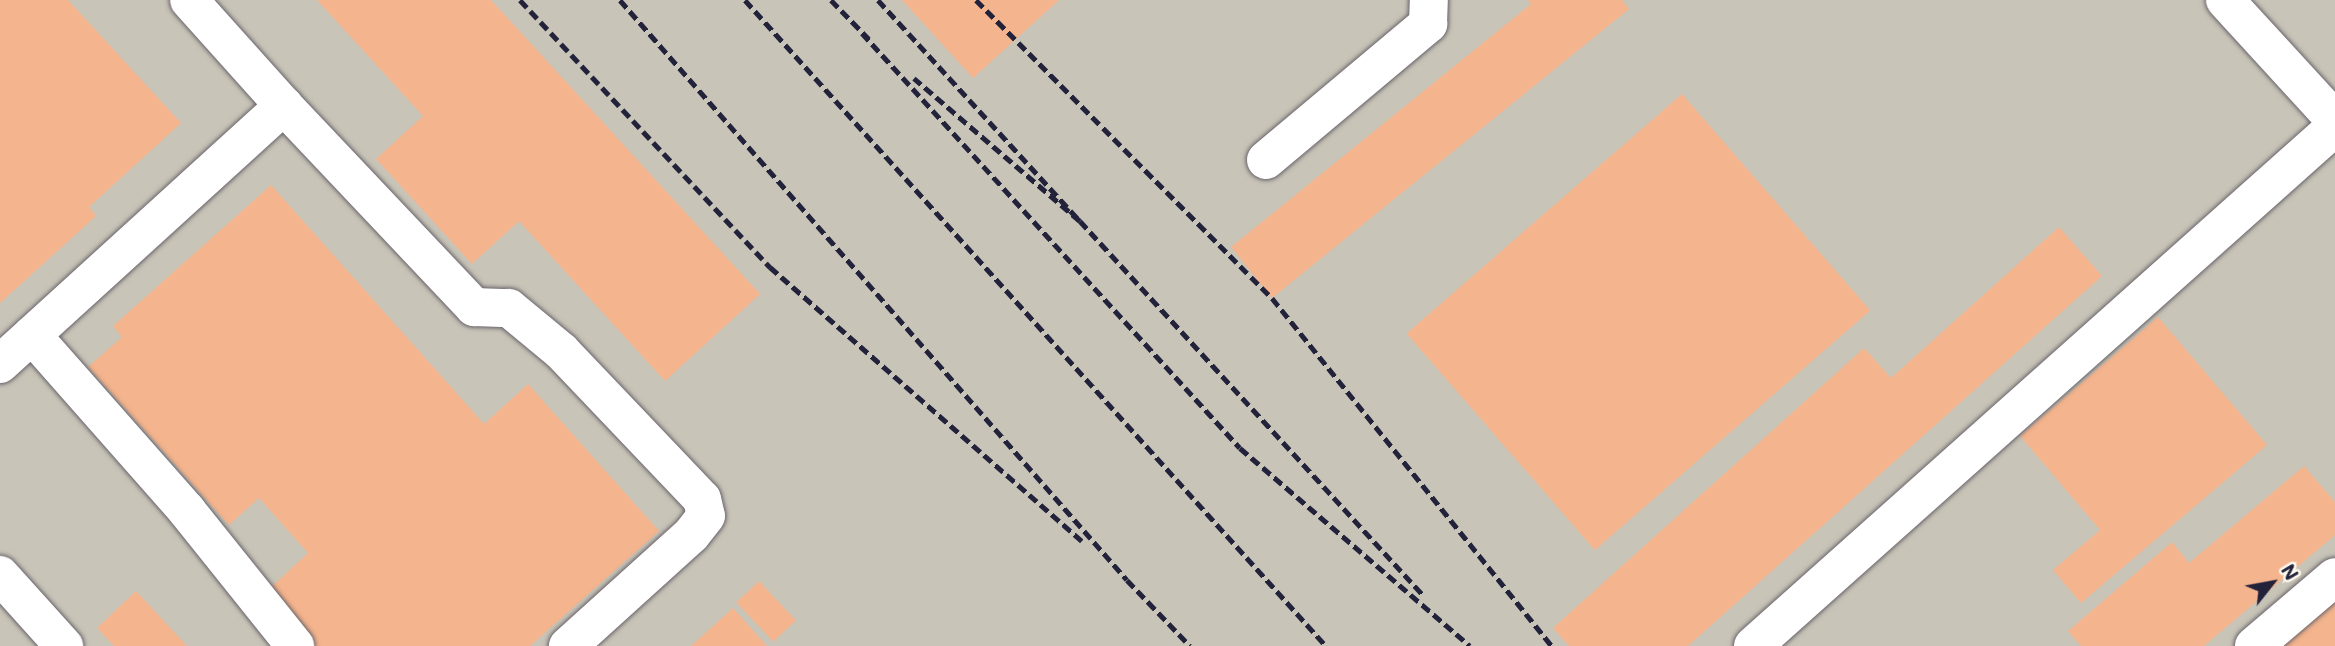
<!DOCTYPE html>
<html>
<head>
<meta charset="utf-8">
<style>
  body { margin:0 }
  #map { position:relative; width:2335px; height:646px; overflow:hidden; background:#f1dfc0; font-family:Mali,sans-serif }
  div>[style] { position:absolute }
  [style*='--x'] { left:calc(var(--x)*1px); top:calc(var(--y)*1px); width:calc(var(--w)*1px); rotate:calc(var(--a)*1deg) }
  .industrial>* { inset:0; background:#c8c4b8; transform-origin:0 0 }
  .building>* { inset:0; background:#f4b48d; transform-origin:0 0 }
  .roads { filter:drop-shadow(0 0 2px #6a646a) drop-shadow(0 0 2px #6a646a) }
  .minor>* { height:38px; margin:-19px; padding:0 19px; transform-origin:19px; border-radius:19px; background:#fff }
  .rail>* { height:5px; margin-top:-2.5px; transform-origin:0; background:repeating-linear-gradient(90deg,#22223b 0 10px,transparent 0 15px) }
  span { translate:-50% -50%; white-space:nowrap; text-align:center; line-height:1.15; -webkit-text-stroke:6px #fbf7ec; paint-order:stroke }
  .north { position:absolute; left:2237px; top:548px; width:70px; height:70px; -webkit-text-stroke:5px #fbf7ec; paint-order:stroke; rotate:59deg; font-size:19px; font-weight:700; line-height:28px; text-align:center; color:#22223b }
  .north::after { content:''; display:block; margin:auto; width:24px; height:32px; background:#22223b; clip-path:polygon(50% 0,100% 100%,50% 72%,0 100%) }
</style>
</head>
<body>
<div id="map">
  <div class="industrial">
    <i style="left:0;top:0;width:2335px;height:646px"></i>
  </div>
  <div class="building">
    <i style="clip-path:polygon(0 0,68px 0,181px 123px,89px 207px,96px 216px,0 303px)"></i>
    <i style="clip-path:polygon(317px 0,491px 0,760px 294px,665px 381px,519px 221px,472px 264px,376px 159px,423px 116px)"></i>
    <i style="clip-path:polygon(902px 0,1059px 0,973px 78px)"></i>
    <i style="clip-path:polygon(1528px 0,1622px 0,1629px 9px,1272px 298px,1231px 247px,1531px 4px)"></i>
    <i style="left:1682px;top:94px;width:287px;height:365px;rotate:49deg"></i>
    <i style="clip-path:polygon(271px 185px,484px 424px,528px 384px,659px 531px,530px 646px,296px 646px,256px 601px,308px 553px,259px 498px,229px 525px,88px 367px,122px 337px,113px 326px)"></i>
    <i style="clip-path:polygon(2059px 227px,2102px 276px,1688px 646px,1569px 646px,1553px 628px,1864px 348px,1891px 378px)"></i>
    <i style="clip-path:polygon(2158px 317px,2267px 445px,2081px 603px,2053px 570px,2100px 530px,2020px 436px)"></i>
    <i style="clip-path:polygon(2304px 466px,2335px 502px,2335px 535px,2204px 646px,2081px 646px,2068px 631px,2172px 542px,2189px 563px)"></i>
    <i style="left:759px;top:581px;width:54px;height:31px;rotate:47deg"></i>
    <i style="clip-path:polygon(136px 591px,187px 646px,114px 646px,97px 628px)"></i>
    <i style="clip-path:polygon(2335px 600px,2335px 646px,2283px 646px)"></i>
    <i style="clip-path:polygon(733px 608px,767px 646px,691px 646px)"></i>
  </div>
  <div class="roads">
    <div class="minor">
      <i style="--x:2225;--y:0;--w:163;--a:47.5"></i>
      <i style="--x:284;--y:106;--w:277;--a:46.6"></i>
      <i style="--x:474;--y:307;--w:35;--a:2"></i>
      <i style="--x:509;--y:308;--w:67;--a:39.6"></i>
      <i style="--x:561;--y:351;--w:204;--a:46.4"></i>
      <i style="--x:702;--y:499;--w:17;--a:77"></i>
      <i style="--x:706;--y:516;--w:24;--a:128"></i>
      <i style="--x:691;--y:535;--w:166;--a:137.9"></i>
      <i style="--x:1266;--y:160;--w:212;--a:-40"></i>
      <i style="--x:1428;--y:24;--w:24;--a:-88"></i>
      <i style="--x:32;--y:335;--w:235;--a:48.6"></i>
      <i style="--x:187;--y:511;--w:173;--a:51.3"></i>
      <i style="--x:0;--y:364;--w:384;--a:-42.3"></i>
      <i style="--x:284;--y:106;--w:142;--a:-131.9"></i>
      <i style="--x:0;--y:575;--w:96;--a:48"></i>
      <i style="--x:1753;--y:646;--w:780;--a:-41.73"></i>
      <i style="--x:2254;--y:646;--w:106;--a:-40.4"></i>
    </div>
  </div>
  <div class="rail">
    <i style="--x:520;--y:0;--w:366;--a:46.9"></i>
    <i style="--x:770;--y:267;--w:415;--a:41.3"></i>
    <i style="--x:620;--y:0;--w:770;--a:48.84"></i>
    <i style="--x:1127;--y:580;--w:91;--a:46.3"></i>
    <i style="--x:745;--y:0;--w:869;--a:48.03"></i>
    <i style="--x:831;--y:0;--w:54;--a:45.7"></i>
    <i style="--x:878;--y:0;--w:299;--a:47.6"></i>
    <i style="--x:1080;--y:221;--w:219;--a:-139.3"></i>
    <i style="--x:976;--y:0;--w:420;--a:45.2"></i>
    <i style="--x:1272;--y:298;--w:447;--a:51.2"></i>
    <i style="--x:862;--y:33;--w:561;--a:47.67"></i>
    <i style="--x:1240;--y:448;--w:303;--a:40.7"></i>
    <i style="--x:1080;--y:221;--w:507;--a:47.48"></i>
  </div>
  <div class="north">N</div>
</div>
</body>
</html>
